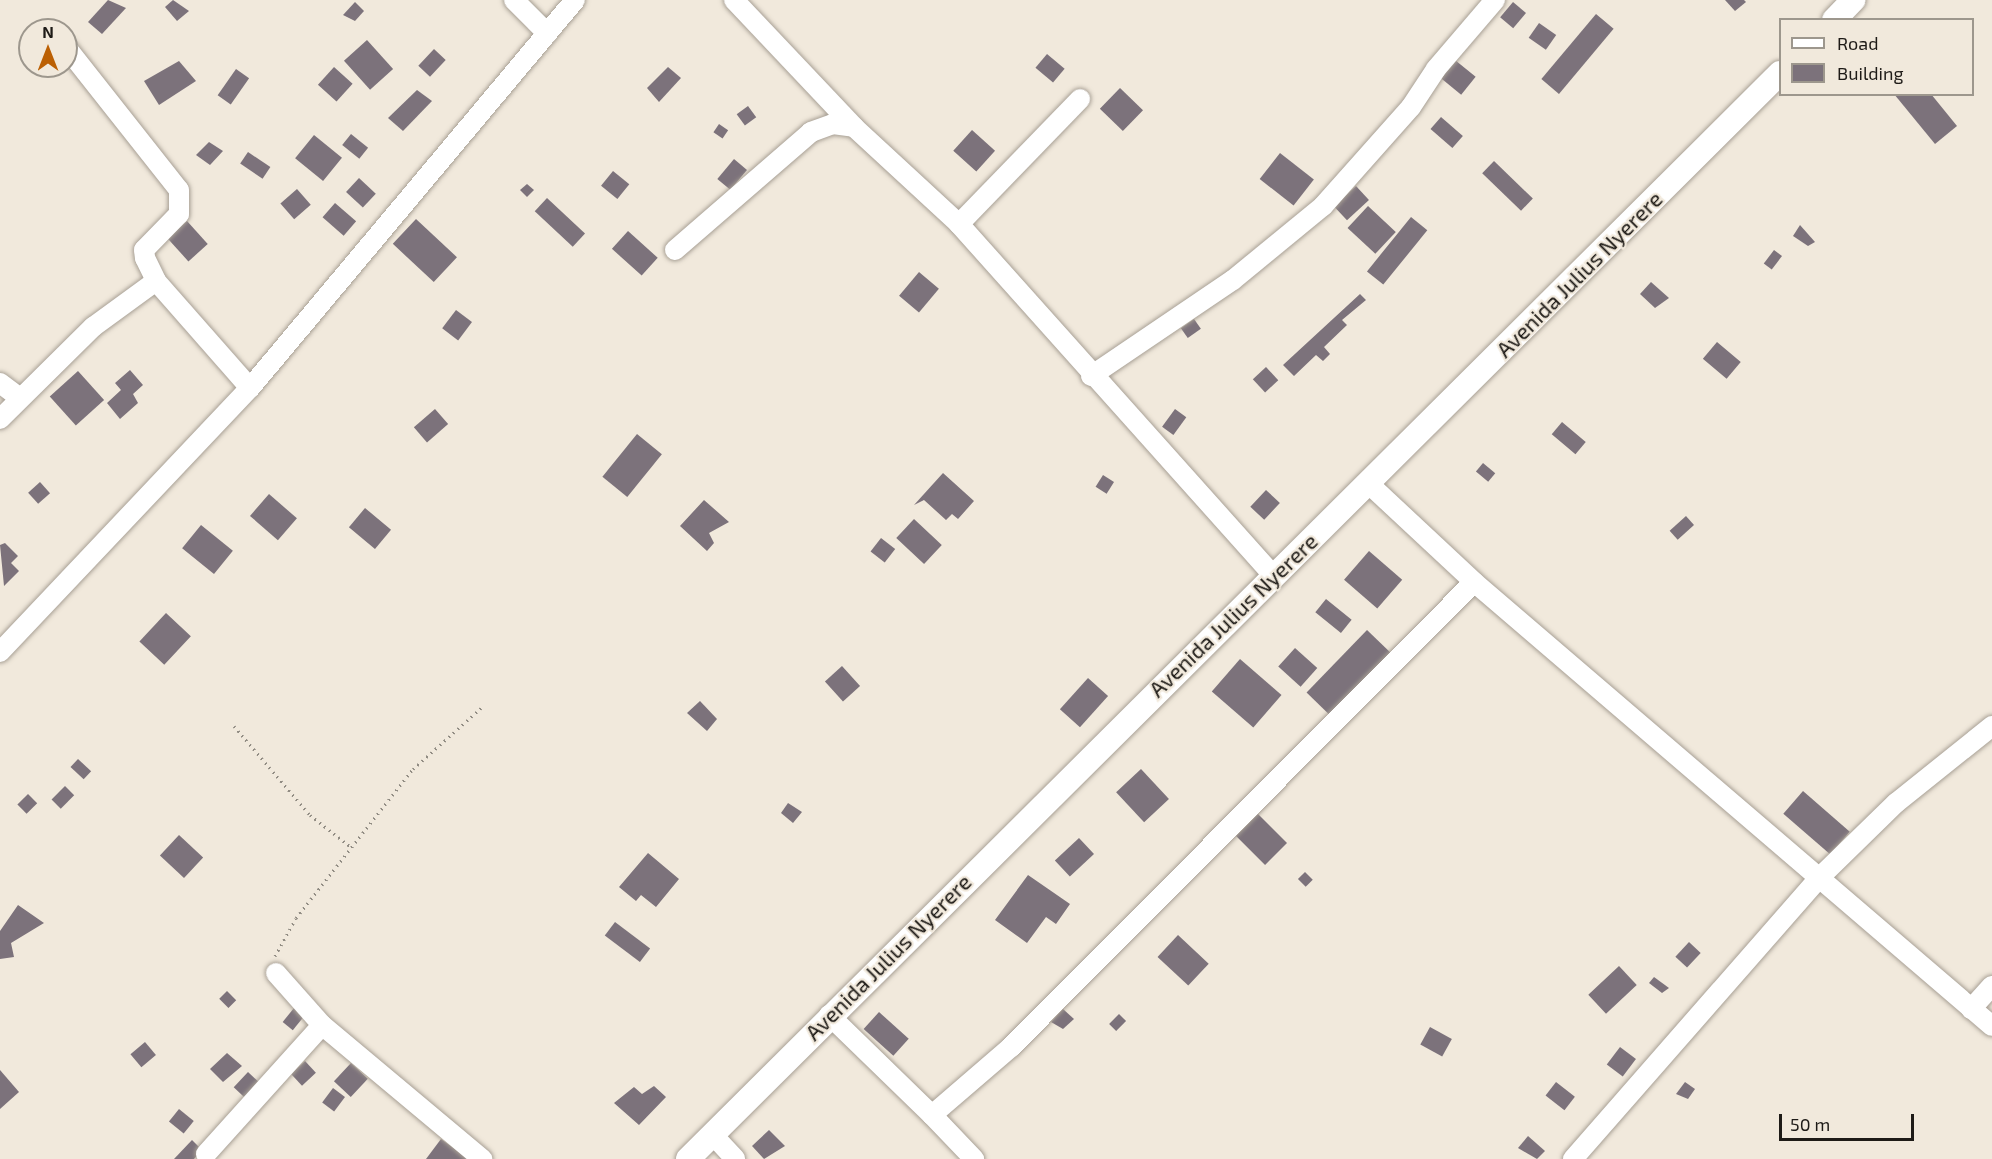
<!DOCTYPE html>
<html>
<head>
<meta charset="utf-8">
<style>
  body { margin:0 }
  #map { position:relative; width:1992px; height:1159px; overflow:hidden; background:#f1e9dc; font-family:"Exo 2",sans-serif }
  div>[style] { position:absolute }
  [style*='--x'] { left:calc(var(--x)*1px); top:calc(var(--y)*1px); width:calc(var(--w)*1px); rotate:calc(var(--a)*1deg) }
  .building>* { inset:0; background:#7c727b; transform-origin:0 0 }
  .path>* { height:3px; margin-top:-1.5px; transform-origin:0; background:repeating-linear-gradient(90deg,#918c83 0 1.5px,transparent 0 6px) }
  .roads { filter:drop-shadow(0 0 2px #a8a095) drop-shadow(0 0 2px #a8a095) }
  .minor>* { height:20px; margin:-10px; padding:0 10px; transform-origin:10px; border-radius:10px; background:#fff }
  .tertiary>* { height:24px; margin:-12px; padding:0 12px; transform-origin:12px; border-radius:12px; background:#fff }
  span { translate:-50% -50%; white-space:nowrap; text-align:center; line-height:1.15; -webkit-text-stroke:4.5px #f1e9dc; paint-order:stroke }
  .street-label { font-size:22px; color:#1e1b17 }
  .legend { position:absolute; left:1779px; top:18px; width:195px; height:78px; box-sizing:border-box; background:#f1e9dc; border:2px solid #9d978d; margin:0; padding:8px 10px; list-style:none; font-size:18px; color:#1e1b17 }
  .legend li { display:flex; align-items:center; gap:12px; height:30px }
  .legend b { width:30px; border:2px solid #9d978d }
  .north { position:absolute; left:18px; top:18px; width:60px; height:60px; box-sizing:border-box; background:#f1e9dc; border:2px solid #9d978d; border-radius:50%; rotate:0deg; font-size:16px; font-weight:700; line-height:24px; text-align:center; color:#1e1b17 }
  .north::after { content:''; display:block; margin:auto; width:21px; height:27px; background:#bb6004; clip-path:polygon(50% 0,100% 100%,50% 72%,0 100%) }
  .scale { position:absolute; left:1779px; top:1114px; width:135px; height:27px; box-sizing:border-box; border:3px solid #1e1b17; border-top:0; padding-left:8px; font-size:18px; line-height:21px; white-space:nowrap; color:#1e1b17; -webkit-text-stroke:4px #f1e9dc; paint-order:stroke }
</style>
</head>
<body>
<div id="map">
  <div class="building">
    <i style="clip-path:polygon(108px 0,126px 8px,102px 34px,88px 22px)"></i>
    <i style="clip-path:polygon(173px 0,189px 11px,177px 21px,165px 7px)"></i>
    <i style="clip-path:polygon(1725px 0,1744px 0,1746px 2px,1735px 11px)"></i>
    <i style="clip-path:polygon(355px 2px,364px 11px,355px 21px,343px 15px)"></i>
    <i style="left:1513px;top:2px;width:17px;height:20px;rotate:40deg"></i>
    <i style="left:1596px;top:14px;width:23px;height:85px;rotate:40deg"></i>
    <i style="left:1539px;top:23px;width:21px;height:18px;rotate:35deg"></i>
    <i style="left:367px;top:40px;width:39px;height:31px;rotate:48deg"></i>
    <i style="left:434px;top:49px;width:16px;height:23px;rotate:43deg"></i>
    <i style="left:1047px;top:54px;width:23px;height:18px;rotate:40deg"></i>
    <i style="left:1450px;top:56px;width:33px;height:23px;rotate:39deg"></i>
    <i style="clip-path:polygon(179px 61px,196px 81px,159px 105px,144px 81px)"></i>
    <i style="left:334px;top:67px;width:25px;height:24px;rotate:42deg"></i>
    <i style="clip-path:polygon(668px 67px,681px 78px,659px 102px,647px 88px)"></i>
    <i style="left:236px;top:69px;width:16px;height:32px;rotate:35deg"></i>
    <i style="left:1120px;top:88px;width:32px;height:29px;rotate:44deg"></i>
    <i style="clip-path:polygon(417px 90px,432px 101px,403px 131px,388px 118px)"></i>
    <i style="clip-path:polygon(1894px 94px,1931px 94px,1957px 126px,1935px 144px)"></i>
    <i style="left:748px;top:106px;width:14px;height:14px;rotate:54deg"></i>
    <i style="left:1441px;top:117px;width:29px;height:16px;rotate:41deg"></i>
    <i style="left:719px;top:124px;width:11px;height:10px;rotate:34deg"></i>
    <i style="left:972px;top:130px;width:31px;height:28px;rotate:42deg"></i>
    <i style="left:351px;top:134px;width:22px;height:14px;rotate:39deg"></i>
    <i style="left:314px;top:135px;width:36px;height:30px;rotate:39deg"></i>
    <i style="clip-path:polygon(209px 142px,223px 151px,210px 165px,196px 155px)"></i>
    <i style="left:248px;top:152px;width:27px;height:14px;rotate:34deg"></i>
    <i style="left:1280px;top:153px;width:43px;height:33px;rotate:38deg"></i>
    <i style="left:734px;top:159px;width:17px;height:26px;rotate:40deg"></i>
    <i style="left:1494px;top:161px;width:54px;height:17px;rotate:44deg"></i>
    <i style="left:613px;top:171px;width:21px;height:19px;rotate:39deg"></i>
    <i style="left:359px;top:178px;width:23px;height:19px;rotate:43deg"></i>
    <i style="clip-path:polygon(527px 184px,534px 190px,527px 197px,520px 190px)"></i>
    <i style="left:1356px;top:186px;width:19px;height:30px;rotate:47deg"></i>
    <i style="left:297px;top:189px;width:21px;height:22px;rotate:49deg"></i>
    <i style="left:547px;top:198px;width:52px;height:18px;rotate:43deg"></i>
    <i style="left:335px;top:203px;width:28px;height:19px;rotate:41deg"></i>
    <i style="left:1368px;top:206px;width:38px;height:30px;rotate:43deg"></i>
    <i style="left:1411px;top:217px;width:21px;height:70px;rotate:39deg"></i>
    <i style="left:416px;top:219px;width:56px;height:34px;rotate:43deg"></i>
    <i style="left:187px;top:221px;width:31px;height:26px;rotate:48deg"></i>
    <i style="clip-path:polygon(1800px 225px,1815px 242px,1808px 246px,1793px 236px)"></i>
    <i style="left:628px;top:231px;width:40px;height:24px;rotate:42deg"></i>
    <i style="left:1774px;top:250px;width:10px;height:17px;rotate:37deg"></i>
    <i style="left:919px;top:272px;width:26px;height:31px;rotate:40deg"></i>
    <i style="clip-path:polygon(1651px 282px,1669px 298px,1655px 308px,1640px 294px)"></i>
    <i style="clip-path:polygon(1360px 294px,1366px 300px,1342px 320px,1347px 325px,1324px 347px,1330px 354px,1323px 361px,1316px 355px,1294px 376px,1283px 365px)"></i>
    <i style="left:456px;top:310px;width:20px;height:23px;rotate:37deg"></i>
    <i style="left:1194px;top:319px;width:12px;height:16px;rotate:55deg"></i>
    <i style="left:1717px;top:342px;width:31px;height:22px;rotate:40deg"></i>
    <i style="left:1266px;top:367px;width:18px;height:18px;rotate:47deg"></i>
    <i style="clip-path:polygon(130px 370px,143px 385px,133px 394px,138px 403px,120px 419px,107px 403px,121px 390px,115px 383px)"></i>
    <i style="left:78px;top:371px;width:39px;height:38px;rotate:48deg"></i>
    <i style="left:435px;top:409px;width:20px;height:28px;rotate:49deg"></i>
    <i style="left:1175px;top:409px;width:14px;height:22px;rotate:36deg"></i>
    <i style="left:1562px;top:422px;width:31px;height:16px;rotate:40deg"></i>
    <i style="left:637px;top:434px;width:32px;height:55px;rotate:39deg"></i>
    <i style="left:1483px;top:463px;width:16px;height:11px;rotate:40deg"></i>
    <i style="clip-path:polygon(943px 473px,974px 501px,958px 519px,952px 514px,946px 520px,924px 500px,914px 505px)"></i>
    <i style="left:1103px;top:475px;width:13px;height:14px;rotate:32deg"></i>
    <i style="left:40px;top:482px;width:15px;height:16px;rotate:48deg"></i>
    <i style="left:1266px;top:490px;width:19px;height:23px;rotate:43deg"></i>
    <i style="left:269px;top:494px;width:37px;height:29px;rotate:41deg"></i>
    <i style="clip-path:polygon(704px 500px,729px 522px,709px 533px,714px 543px,707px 551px,680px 526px)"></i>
    <i style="left:365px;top:508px;width:34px;height:25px;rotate:40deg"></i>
    <i style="left:1686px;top:516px;width:12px;height:22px;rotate:48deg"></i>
    <i style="left:914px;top:519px;width:38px;height:26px;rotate:43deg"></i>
    <i style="left:201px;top:525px;width:41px;height:30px;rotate:39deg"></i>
    <i style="left:881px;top:538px;width:18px;height:17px;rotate:38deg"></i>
    <i style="clip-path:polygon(5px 543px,18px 556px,11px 563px,19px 571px,4px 586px,0 545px)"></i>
    <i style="left:1369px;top:551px;width:44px;height:38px;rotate:41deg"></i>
    <i style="left:1326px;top:599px;width:33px;height:17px;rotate:39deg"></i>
    <i style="left:166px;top:613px;width:34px;height:39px;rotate:43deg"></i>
    <i style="left:1367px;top:630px;width:35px;height:87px;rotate:44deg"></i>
    <i style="left:1295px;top:648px;width:30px;height:25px;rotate:42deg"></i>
    <i style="left:1240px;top:659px;width:55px;height:43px;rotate:41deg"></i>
    <i style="left:842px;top:666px;width:27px;height:23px;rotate:48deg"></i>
    <i style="left:1088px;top:678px;width:27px;height:42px;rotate:42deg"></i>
    <i style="clip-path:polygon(700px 701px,717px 719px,707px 731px,687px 713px)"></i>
    <i style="left:78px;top:759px;width:18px;height:11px;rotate:43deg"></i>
    <i style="left:1141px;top:769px;width:41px;height:34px;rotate:47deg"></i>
    <i style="left:65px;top:786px;width:13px;height:19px;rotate:45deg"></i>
    <i style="left:1803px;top:791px;width:62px;height:30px;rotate:41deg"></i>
    <i style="left:28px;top:794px;width:13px;height:15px;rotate:45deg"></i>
    <i style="clip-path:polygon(788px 803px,802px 812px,793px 823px,781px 813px)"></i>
    <i style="left:1258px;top:814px;width:41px;height:31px;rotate:45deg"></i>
    <i style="left:179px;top:835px;width:33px;height:28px;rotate:43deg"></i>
    <i style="left:1079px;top:838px;width:22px;height:33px;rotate:47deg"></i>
    <i style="clip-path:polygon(648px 853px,679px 879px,656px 907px,641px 895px,636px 901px,619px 887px)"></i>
    <i style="left:1305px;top:872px;width:11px;height:10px;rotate:45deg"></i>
    <i style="clip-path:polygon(1028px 875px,1070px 904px,1056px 924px,1046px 917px,1027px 943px,995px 920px)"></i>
    <i style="clip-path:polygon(18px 905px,44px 923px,11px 943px,14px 957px,0 959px,0 931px)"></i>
    <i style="left:615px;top:922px;width:44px;height:17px;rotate:37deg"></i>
    <i style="left:1178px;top:935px;width:42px;height:30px;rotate:43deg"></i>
    <i style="left:1689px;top:942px;width:16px;height:20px;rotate:43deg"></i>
    <i style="left:1619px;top:966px;width:26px;height:42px;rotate:47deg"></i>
    <i style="clip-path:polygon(1654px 977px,1669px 988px,1662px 993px,1649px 983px)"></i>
    <i style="left:227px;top:991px;width:13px;height:11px;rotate:45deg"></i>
    <i style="left:294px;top:1008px;width:13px;height:18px;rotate:39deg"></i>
    <i style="clip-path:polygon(1063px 1009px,1074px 1019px,1063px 1029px,1051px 1022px)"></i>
    <i style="left:879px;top:1012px;width:40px;height:23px;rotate:42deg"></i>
    <i style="left:1119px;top:1014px;width:10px;height:14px;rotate:45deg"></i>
    <i style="left:1430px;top:1027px;width:25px;height:20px;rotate:29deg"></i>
    <i style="left:145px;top:1042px;width:17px;height:19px;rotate:50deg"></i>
    <i style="left:1620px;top:1047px;width:20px;height:22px;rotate:37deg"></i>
    <i style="clip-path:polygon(227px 1053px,242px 1066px,223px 1082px,210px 1069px)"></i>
    <i style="left:305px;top:1061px;width:16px;height:19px;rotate:47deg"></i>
    <i style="left:351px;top:1063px;width:23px;height:25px;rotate:43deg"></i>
    <i style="clip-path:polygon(0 1070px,19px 1092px,0 1109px)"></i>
    <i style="left:248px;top:1072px;width:19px;height:21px;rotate:43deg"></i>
    <i style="left:1556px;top:1082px;width:24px;height:17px;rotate:38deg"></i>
    <i style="clip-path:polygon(1685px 1082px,1695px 1089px,1688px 1099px,1676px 1094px)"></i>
    <i style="clip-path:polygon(654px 1086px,666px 1097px,639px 1125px,614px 1103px,634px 1087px,642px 1094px)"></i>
    <i style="left:333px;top:1088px;width:15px;height:18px;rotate:37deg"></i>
    <i style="left:179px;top:1109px;width:19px;height:16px;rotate:39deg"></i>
    <i style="clip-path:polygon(769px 1130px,785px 1146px,764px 1159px,752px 1146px)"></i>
    <i style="clip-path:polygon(1528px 1136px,1545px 1151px,1537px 1159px,1518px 1148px)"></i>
    <i style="clip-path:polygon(441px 1139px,469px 1159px,426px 1159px)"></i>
    <i style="clip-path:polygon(192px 1140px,202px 1150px,194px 1159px,174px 1159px)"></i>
  </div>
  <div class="path">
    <i style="--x:234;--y:726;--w:117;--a:49.5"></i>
    <i style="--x:310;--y:815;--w:52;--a:38"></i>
    <i style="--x:275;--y:956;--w:43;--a:-61.1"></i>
    <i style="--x:296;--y:918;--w:189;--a:-51.9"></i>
    <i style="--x:413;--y:769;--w:93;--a:-41.9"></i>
  </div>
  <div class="roads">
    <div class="minor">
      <i style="--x:514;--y:0;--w:47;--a:45"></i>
      <i style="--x:734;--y:0;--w:175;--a:46.6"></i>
      <i style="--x:66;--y:47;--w:182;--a:51.7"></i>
      <i style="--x:179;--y:190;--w:24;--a:90"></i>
      <i style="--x:179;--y:214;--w:50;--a:134.2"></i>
      <i style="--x:144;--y:250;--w:8;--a:83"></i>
      <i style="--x:145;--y:258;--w:25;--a:64"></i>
      <i style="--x:156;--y:281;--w:142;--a:48.7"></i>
      <i style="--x:959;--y:224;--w:174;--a:-45.9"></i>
      <i style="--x:675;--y:250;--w:180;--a:-40.9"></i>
      <i style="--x:811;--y:132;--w:23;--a:-20"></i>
      <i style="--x:833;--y:124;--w:21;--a:8"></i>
      <i style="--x:854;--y:127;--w:143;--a:42.7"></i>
      <i style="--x:959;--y:224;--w:471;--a:48.2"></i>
      <i style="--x:1091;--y:376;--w:171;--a:-34.1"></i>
      <i style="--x:1233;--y:280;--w:117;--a:-39.4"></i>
      <i style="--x:1323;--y:206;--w:132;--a:-48.4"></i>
      <i style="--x:1411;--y:107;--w:45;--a:-56.7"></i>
      <i style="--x:1436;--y:69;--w:91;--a:-49.5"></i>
      <i style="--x:0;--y:383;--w:25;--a:37"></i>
      <i style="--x:0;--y:419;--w:131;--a:-44.7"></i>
      <i style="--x:93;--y:327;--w:78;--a:-36.1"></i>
      <i style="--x:1369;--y:484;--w:144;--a:43"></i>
      <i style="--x:1474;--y:582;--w:682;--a:40.6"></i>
      <i style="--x:0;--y:652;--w:364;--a:-46.6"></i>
      <i style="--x:250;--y:388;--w:506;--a:-50.05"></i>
      <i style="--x:276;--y:973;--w:69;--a:48.5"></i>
      <i style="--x:322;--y:1025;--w:209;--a:39.9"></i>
      <i style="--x:1971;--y:1009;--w:31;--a:-48"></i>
      <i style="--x:829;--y:1015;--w:144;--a:44.2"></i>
      <i style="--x:932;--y:1115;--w:104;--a:-40.7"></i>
      <i style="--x:1011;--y:1047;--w:656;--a:-45.12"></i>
      <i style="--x:932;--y:1115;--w:61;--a:46.3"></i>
      <i style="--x:712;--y:1134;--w:34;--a:47"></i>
      <i style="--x:206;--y:1154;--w:173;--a:-48"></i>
      <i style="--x:1573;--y:1159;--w:372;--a:-48.8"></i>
      <i style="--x:1818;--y:879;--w:109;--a:-44.3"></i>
      <i style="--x:1896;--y:803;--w:123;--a:-38.7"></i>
    </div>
    <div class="tertiary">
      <i style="--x:1834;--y:20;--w:28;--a:-46"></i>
      <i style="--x:688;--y:1159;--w:1540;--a:-44.84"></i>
    </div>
  </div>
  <div class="street-label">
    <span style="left:1579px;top:274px;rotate:-45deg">Avenida Julius Nyerere</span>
    <span style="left:1233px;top:615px;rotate:-44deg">Avenida Julius Nyerere</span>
    <span style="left:888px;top:957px;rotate:-45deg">Avenida Julius Nyerere</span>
  </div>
  <ul class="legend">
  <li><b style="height:8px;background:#fff"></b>Road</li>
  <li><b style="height:16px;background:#7c727b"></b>Building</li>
  </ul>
  <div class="north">N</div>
  <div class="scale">50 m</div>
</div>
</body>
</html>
